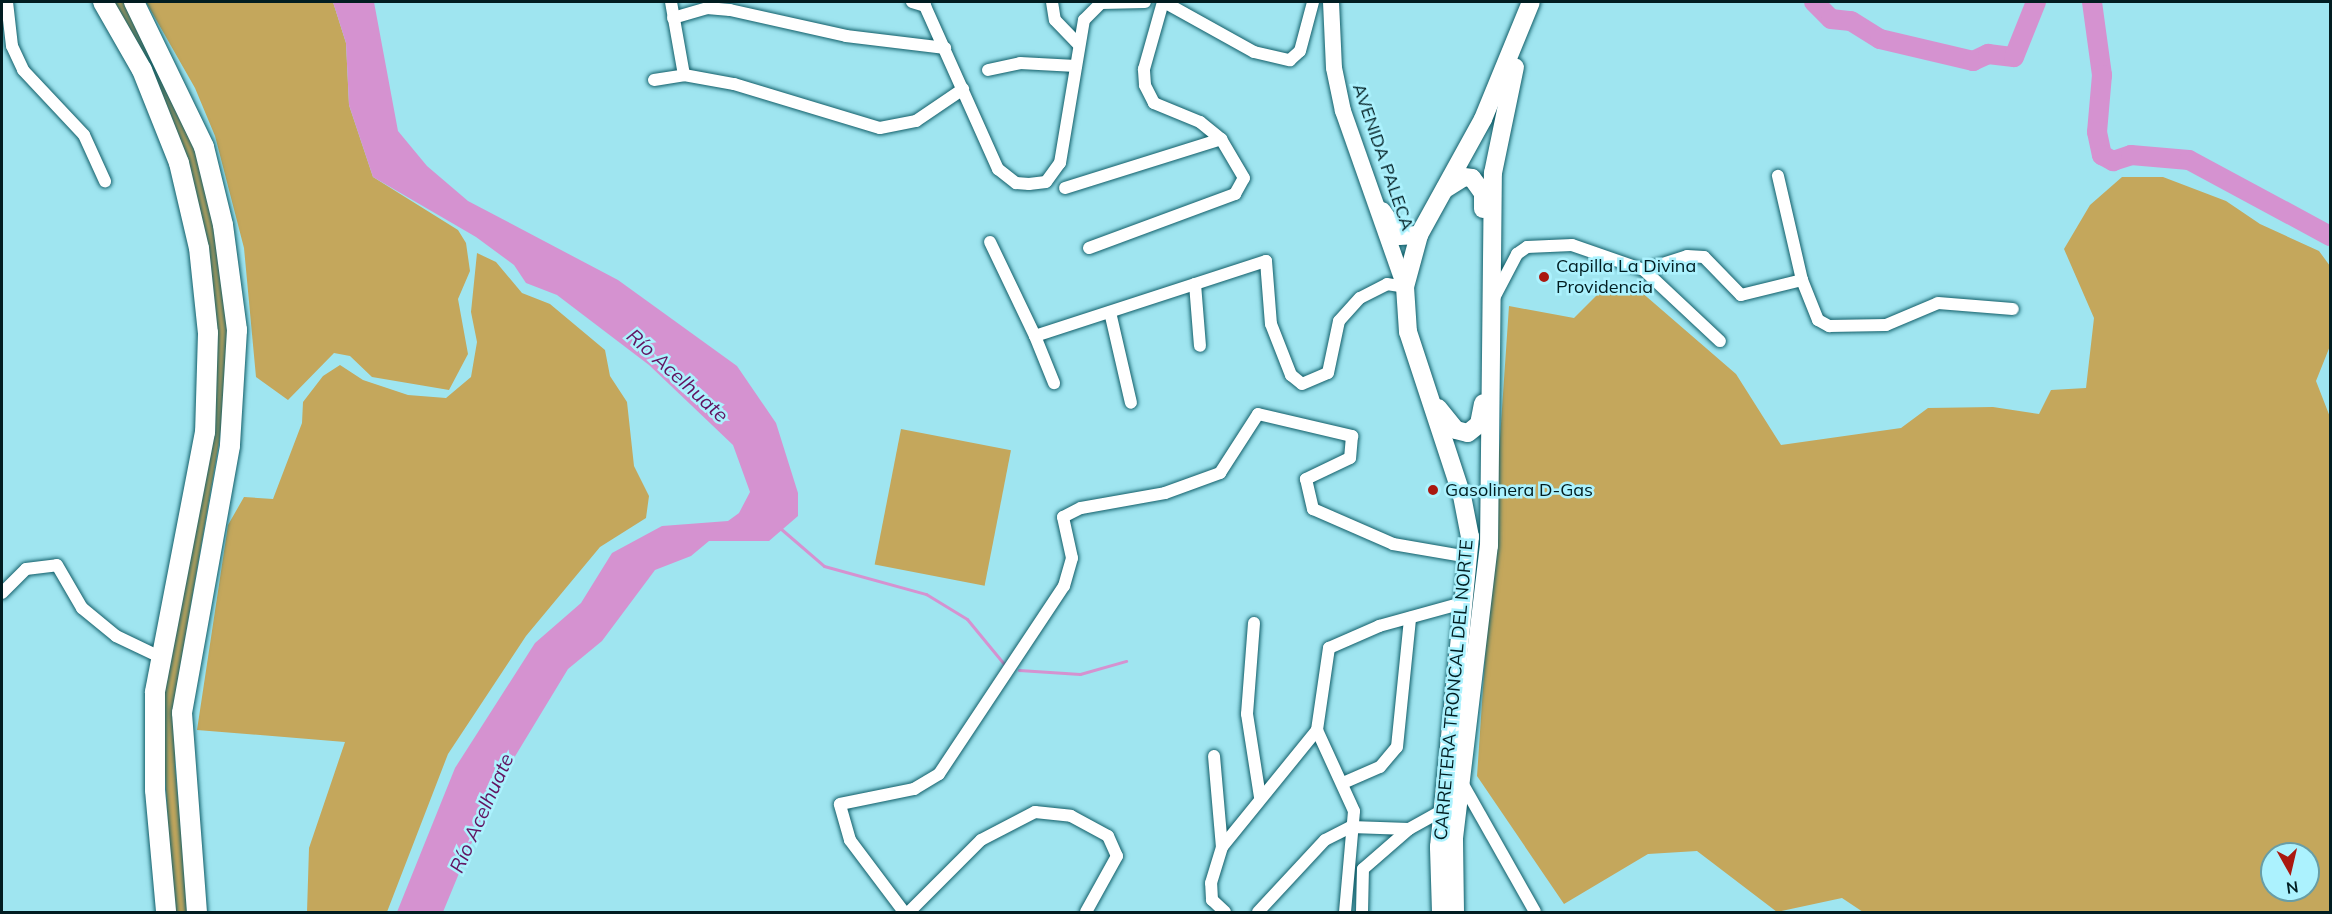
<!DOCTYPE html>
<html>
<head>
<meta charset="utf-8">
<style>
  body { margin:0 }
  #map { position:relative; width:2332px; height:914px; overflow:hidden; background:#9fe5f0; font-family:Mulish,sans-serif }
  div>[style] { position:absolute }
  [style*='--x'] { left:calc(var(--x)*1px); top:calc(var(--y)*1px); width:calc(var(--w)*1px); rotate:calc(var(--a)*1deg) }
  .green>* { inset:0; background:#c4a75c; transform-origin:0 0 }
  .water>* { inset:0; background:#d592d0 }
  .stream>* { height:3px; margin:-1.5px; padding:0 1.5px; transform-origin:1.5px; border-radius:1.5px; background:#d592d0 }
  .river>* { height:20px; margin:-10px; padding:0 10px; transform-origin:10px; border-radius:10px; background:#d592d0 }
  .roads { filter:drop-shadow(0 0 2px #115e69) drop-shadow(0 0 2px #115e69) }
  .minor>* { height:12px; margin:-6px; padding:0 6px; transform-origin:6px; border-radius:6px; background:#fff }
  .secondary>* { height:16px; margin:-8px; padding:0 8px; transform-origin:8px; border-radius:8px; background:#fff }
  .primary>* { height:18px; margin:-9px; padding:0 9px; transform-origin:9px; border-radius:9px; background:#fff }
  .trunk>* { height:20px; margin:-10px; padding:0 10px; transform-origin:10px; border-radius:10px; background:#fff }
  .dots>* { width:16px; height:16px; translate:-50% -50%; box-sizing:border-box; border:3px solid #acf2fe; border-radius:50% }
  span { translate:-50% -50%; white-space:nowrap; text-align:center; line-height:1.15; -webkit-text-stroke:5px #acf2fe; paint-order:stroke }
  .street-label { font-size:18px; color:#011d21 }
  .poi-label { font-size:18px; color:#011d21 }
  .left { translate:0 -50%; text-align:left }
  .water-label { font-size:20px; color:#621360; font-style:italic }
  .frame { position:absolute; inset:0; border:3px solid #011d21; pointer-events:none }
  .north { position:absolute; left:2260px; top:842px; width:60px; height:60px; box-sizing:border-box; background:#acf2fe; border:2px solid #689da6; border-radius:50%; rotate:172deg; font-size:16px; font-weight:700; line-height:24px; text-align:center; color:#011d21 }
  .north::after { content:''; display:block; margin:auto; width:21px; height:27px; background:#aa1810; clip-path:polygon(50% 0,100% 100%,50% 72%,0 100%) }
</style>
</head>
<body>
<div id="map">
  <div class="green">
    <i style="clip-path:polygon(108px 2px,126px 2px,189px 127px,218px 232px,231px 373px,176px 691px,175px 766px,189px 912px,173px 912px,161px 703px,201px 484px,209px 270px)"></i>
    <i style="clip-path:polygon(146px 2px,333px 2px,346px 43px,349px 105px,373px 177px,458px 230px,466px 243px,470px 271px,458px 299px,468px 354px,449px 390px,372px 377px,350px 356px,334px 353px,288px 400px,256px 377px,244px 248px,215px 136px,195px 88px)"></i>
    <i style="clip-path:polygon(evenodd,2122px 177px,2163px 177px,2226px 201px,2260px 224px,2319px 251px,2330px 266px,2330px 346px,2316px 381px,2330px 417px,2330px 912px,1863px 912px,1842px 898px,1777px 912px,1697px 851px,1648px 854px,1564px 904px,1477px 776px,1509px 306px,1574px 318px,1606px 286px,1640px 291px,1736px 374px,1781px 445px,1901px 428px,1928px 408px,1993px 407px,2039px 414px,2051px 390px,2086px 388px,2094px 318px,2064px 249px,2090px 205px,2122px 177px,2272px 854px,2308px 854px,2308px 890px,2272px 890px,2272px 854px)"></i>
    <i style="clip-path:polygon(477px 253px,496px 262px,522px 293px,550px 304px,605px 350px,610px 376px,627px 402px,634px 466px,649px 496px,646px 518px,600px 547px,526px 636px,448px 754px,387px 912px,307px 912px,309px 848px,345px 742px,197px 730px,228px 525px,244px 497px,273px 499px,302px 423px,303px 402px,323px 376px,340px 365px,363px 380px,408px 395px,446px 398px,471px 377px,477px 342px,471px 312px)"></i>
    <i style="left:901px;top:429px;width:112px;height:138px;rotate:11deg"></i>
  </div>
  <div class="water">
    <i style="clip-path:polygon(333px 2px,374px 2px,398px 131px,427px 166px,468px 201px,618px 280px,737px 366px,776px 423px,798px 493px,798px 516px,769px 541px,709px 541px,691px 556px,655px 570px,602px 641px,568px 669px,491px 796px,443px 912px,397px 912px,455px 768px,535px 643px,581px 603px,612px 553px,662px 526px,728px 521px,739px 513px,750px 492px,733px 445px,649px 365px,557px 295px,526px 283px,514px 265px,476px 237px,373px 177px,349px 105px,346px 43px)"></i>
  </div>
  <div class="stream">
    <i style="--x:780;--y:528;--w:58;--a:40.8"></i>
    <i style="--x:824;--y:566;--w:106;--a:15.4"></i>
    <i style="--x:926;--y:594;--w:48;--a:31.4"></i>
    <i style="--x:967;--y:619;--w:58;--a:50.6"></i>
    <i style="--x:1019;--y:670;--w:61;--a:3.8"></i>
    <i style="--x:1080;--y:674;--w:48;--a:-15.8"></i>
  </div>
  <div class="river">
    <i style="--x:1814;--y:2;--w:24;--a:45"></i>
    <i style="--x:1831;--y:19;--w:20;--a:6"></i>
    <i style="--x:1851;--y:21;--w:34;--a:32"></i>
    <i style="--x:1880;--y:39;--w:96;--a:13.3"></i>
    <i style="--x:1973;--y:61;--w:17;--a:-25"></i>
    <i style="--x:1988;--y:54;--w:26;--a:7"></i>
    <i style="--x:2014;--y:57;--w:59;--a:-68.2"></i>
    <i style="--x:2092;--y:2;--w:74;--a:82.2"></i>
    <i style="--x:2102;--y:75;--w:57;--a:95"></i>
    <i style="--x:2097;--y:132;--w:24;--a:78"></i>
    <i style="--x:2102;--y:155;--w:13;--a:29"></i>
    <i style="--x:2113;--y:161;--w:19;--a:-18"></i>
    <i style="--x:2131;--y:155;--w:58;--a:4.9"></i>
    <i style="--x:2189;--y:160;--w:160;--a:28.3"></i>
  </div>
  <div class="roads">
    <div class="minor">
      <i style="--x:7;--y:2;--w:44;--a:83.5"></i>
      <i style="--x:12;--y:46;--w:26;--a:65"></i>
      <i style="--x:23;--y:70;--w:89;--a:46.8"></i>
      <i style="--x:84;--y:135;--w:51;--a:65.5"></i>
      <i style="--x:671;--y:2;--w:74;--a:79.9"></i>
      <i style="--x:912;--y:2;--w:14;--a:17"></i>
      <i style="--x:925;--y:6;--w:179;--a:65.9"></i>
      <i style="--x:998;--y:169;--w:23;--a:38"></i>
      <i style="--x:1016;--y:183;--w:13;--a:4"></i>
      <i style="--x:1029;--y:184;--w:17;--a:-7"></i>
      <i style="--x:1046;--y:182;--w:24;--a:-54"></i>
      <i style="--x:1060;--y:163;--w:145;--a:-80.5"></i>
      <i style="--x:1084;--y:20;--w:24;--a:-45"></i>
      <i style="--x:1101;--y:3;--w:44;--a:-1.3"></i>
      <i style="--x:1052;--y:2;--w:18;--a:81"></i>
      <i style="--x:1055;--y:20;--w:33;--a:46"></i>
      <i style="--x:1164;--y:2;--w:103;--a:29.1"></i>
      <i style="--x:1254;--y:52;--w:37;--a:13"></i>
      <i style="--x:1290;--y:60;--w:13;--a:-42"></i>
      <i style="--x:1300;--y:51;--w:51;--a:-75.1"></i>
      <i style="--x:673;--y:18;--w:35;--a:-16"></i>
      <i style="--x:707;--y:8;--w:23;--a:5"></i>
      <i style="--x:730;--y:10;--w:119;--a:12.6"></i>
      <i style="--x:846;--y:36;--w:100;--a:6.9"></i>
      <i style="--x:988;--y:70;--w:33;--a:-12"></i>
      <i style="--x:1020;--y:63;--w:56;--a:3.1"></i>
      <i style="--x:654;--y:80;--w:30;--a:-9"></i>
      <i style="--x:684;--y:75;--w:51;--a:10.2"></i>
      <i style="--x:734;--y:84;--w:152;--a:16.8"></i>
      <i style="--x:880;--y:128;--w:37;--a:-11"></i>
      <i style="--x:916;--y:121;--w:57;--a:-34.2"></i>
      <i style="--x:1065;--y:188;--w:164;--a:-17.4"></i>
      <i style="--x:990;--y:242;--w:104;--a:64.4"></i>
      <i style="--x:1035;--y:336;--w:243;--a:-18"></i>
      <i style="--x:1266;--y:261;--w:63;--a:85.5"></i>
      <i style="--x:1271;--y:324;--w:55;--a:68.6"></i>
      <i style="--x:1291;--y:375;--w:14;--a:39"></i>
      <i style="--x:1302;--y:384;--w:28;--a:-23"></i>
      <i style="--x:1328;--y:373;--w:53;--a:-78.1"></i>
      <i style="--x:1339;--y:321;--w:31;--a:-48"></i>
      <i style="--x:1360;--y:298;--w:30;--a:-27"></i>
      <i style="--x:1387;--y:284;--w:18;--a:9"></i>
      <i style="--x:1089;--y:248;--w:156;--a:-20.3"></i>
      <i style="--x:1235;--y:194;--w:18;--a:-61"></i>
      <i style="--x:1244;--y:178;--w:45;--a:-120.5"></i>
      <i style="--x:1221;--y:139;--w:27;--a:-141"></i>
      <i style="--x:1200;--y:122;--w:50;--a:-157.6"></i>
      <i style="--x:1154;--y:103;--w:20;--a:-117"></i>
      <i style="--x:1145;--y:85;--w:16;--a:-94"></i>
      <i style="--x:1144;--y:69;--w:70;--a:-74.2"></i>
      <i style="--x:1644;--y:270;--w:45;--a:-18"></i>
      <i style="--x:1687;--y:256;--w:17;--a:3"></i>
      <i style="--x:1704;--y:257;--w:53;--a:45.8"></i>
      <i style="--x:1741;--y:295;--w:63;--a:-13.8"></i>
      <i style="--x:1802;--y:280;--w:107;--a:-103"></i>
      <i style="--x:1802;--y:280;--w:43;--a:68.2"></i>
      <i style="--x:1818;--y:320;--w:13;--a:29"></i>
      <i style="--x:1829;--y:326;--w:57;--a:-1"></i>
      <i style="--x:1886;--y:325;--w:56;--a:-22.9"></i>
      <i style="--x:1938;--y:303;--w:75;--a:4.6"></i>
      <i style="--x:1195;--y:284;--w:62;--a:85.4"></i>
      <i style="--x:1494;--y:298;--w:50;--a:-62.4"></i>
      <i style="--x:1517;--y:254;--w:12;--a:-35"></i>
      <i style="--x:1527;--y:247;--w:45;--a:-2.5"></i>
      <i style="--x:1572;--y:245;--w:76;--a:19.1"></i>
      <i style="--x:1644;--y:270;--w:104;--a:43.1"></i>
      <i style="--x:1110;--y:312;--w:93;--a:77"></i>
      <i style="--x:1035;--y:336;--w:51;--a:68"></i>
      <i style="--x:2;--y:593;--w:34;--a:-45"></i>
      <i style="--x:26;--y:569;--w:31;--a:-7"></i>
      <i style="--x:57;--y:565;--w:50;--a:59.8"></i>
      <i style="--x:82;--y:608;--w:44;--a:39.5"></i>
      <i style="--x:116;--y:636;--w:49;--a:25.5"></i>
      <i style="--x:1254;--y:623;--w:91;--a:94.4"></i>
      <i style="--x:1247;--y:714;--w:84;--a:81.1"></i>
      <i style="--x:1214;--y:756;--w:91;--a:85"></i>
      <i style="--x:1461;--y:781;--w:150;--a:60.5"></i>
      <i style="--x:1343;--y:783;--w:40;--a:-23.4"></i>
      <i style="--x:1380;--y:767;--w:26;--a:-50"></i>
      <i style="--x:1397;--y:747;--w:130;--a:-84.2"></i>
      <i style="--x:904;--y:912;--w:90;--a:-126.9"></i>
      <i style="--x:850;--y:840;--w:37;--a:-106"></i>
      <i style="--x:840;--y:804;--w:76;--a:-11.5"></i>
      <i style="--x:914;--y:789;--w:29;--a:-31"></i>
      <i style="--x:939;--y:774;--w:226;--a:-56.4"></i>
      <i style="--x:1064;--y:586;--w:29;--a:-74"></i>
      <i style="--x:1072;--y:558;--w:42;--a:-102.4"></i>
      <i style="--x:1063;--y:517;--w:20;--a:-27"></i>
      <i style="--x:1081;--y:508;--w:85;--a:-10.1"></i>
      <i style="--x:1165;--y:493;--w:59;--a:-20"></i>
      <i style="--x:1220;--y:473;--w:70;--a:-57.2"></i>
      <i style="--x:1258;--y:414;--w:97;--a:13.2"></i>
      <i style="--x:1352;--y:436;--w:22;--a:95"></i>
      <i style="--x:1350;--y:458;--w:49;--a:154.5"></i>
      <i style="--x:1306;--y:479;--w:31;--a:77"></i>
      <i style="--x:1313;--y:509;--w:87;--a:23.6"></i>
      <i style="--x:1393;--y:544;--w:76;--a:9.8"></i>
      <i style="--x:909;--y:912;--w:102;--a:-45"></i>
      <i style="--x:981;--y:840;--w:61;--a:-27.4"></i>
      <i style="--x:1035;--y:812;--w:36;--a:6"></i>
      <i style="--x:1071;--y:816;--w:42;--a:28.4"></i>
      <i style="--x:1108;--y:836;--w:22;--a:66"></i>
      <i style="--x:1117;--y:856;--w:64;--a:119"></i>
      <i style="--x:1225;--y:912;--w:18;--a:-137"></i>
      <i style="--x:1212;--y:900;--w:17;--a:-93"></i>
      <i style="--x:1211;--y:883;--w:38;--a:-73"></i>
      <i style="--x:1222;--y:847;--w:151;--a:-50.9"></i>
      <i style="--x:1258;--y:912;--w:98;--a:-47.1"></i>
      <i style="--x:1325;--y:840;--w:29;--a:-27"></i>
      <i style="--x:1351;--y:827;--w:58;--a:2"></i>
      <i style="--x:1345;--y:912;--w:101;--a:-84.9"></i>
      <i style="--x:1354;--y:811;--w:89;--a:-114.6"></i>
      <i style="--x:1317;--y:730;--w:83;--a:-81.7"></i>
      <i style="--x:1329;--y:648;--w:55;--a:-23.7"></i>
      <i style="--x:1379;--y:626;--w:90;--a:-15.4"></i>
      <i style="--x:1362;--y:912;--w:43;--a:-88.7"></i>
      <i style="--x:1363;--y:869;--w:61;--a:-41"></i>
      <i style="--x:1409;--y:829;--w:38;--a:-29"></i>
    </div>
    <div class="secondary">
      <i style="--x:1331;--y:2;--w:66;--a:87.4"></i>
      <i style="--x:1334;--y:68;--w:44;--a:78.2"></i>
      <i style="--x:1343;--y:111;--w:187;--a:70.6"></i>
    </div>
    <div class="primary">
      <i style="--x:1445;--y:189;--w:22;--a:-32"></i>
      <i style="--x:1464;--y:177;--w:8;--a:7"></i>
      <i style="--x:1472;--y:178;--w:19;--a:54"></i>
      <i style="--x:1483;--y:193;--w:16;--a:90"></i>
      <i style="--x:1382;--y:211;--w:30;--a:56"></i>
      <i style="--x:1399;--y:236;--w:20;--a:-3"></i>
      <i style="--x:1438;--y:408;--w:28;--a:51"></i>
      <i style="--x:1456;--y:430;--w:12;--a:14"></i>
      <i style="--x:1468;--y:433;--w:14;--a:-39"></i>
      <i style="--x:1479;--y:424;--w:21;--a:-79"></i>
      <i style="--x:1441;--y:912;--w:65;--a:-91.8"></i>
      <i style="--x:1439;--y:847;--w:312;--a:-84.3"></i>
      <i style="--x:1470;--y:537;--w:42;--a:-101"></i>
      <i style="--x:1462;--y:496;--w:173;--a:-108.2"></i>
      <i style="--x:1408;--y:332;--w:45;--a:-93.8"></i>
      <i style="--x:1405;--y:287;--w:54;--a:-74.9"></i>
      <i style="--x:1419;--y:235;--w:132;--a:-61.1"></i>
      <i style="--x:1483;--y:119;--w:126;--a:-67.7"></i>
      <i style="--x:1455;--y:912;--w:74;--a:-90.8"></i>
      <i style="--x:1454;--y:838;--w:294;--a:-83.2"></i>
      <i style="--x:1489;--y:546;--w:373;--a:-89.4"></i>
      <i style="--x:1493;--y:173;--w:108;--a:-78.3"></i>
    </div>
    <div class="trunk">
      <i style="--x:103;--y:2;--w:78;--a:60.2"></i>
      <i style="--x:142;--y:70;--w:100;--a:68.3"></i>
      <i style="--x:179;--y:163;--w:87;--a:76.8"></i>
      <i style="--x:199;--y:248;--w:85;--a:84"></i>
      <i style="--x:208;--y:333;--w:99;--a:91.7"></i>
      <i style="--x:205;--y:432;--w:265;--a:100.9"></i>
      <i style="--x:155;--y:692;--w:98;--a:90"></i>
      <i style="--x:155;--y:790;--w:122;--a:84.8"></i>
      <i style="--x:134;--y:2;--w:161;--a:64.2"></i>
      <i style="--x:204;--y:147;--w:80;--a:76.3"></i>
      <i style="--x:223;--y:225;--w:106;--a:82.4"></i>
      <i style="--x:237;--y:330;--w:116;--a:93.5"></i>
      <i style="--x:230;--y:446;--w:271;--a:100.2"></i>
      <i style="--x:182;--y:713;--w:200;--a:85.7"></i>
    </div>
  </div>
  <div class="dots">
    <i style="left:1544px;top:277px;background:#aa1810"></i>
    <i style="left:1433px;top:490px;background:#aa1810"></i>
  </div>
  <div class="street-label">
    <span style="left:1383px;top:157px;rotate:71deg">AVENIDA PALECA</span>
    <span style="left:1454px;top:690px;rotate:-85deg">CARRETERA TRONCAL DEL NORTE</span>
  </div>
  <div class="poi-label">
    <span class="left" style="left:1556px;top:277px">Capilla La Divina<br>Providencia</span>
    <span class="left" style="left:1445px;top:490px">Gasolinera D-Gas</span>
  </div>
  <div class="water-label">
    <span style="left:678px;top:375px;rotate:42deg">Río Acelhuate</span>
    <span style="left:481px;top:813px;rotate:-66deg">Río Acelhuate</span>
  </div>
  <div class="frame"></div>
  <div class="north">N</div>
</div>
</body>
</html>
